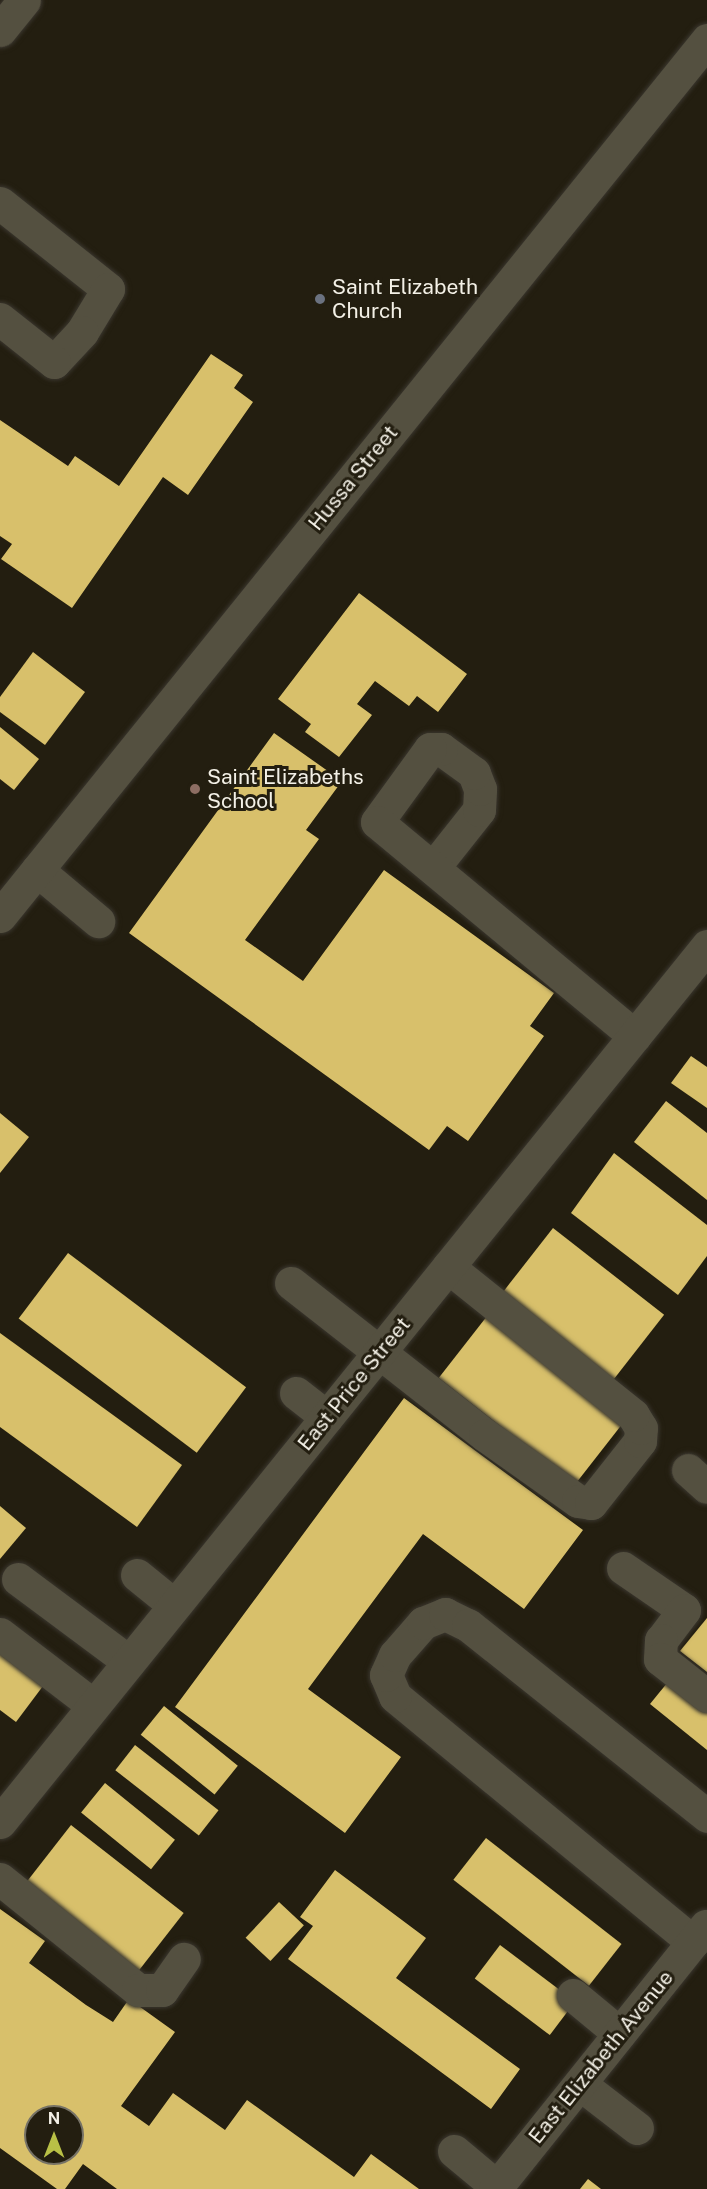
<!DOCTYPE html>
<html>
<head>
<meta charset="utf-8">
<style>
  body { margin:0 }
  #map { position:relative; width:707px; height:2189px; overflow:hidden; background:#231e10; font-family:"Public Sans",sans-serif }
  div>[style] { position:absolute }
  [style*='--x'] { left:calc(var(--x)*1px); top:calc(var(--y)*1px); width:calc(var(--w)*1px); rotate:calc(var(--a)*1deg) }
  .building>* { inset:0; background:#d8c06b; transform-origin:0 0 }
  .roads { filter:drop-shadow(0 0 2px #3a362e) drop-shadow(0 0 2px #3a362e) }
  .minor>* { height:33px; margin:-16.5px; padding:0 16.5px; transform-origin:16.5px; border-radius:16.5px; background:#545040 }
  .dots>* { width:16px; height:16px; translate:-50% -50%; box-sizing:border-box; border:3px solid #231e10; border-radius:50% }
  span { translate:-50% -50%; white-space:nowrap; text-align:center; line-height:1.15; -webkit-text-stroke:6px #231e10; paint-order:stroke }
  .poi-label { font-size:21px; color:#f3f0e6 }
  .left { translate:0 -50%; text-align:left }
  .street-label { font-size:21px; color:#f3f0e6 }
  .north { position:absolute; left:24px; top:2105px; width:60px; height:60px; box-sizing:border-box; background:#231e10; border:2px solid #767266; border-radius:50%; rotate:0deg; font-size:16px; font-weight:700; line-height:24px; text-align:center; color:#f3f0e6 }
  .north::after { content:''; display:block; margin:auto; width:21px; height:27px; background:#b9c046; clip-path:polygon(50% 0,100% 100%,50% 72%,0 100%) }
</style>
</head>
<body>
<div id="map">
  <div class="building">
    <i style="clip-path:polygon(211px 354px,243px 375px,234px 388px,253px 402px,188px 495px,163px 477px,72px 608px,1px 559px,12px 544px,0 536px,0 420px,68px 466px,75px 456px,119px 486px)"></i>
    <i style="clip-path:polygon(359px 593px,467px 674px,438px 712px,417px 696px,409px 706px,375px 681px,357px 704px,372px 715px,339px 757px,305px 732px,311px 724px,278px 699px)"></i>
    <i style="clip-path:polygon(33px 652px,85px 692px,45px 745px,0 712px,0 697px)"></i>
    <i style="clip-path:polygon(0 727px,39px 759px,14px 790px,0 779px)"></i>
    <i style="clip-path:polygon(274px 733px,342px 781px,306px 830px,319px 839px,245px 940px,303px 981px,384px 870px,554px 993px,530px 1026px,544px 1036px,468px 1141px,447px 1126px,429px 1150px,129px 933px)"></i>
    <i style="clip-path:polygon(691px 1056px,707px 1067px,707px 1108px,671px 1083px)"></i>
    <i style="clip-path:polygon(666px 1101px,707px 1133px,707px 1200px,634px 1142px)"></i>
    <i style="clip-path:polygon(0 1113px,29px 1137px,0 1173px)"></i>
    <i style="clip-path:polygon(614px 1153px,707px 1225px,707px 1256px,678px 1295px,571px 1213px)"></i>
    <i style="left:553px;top:1228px;width:141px;height:83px;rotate:38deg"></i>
    <i style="left:68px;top:1253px;width:223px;height:82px;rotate:37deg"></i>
    <i style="left:491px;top:1311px;width:173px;height:85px;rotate:38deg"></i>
    <i style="clip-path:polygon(0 1333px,182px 1465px,137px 1527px,0 1427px)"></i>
    <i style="clip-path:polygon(404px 1398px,583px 1530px,524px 1609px,423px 1534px,308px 1689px,401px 1757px,345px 1833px,175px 1707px)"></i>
    <i style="clip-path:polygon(0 1506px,26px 1528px,0 1559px)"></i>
    <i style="clip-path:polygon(707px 1618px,707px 1672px,680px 1651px)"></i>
    <i style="clip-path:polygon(0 1647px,46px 1682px,16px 1722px,0 1710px)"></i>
    <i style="clip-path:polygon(672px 1677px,707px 1706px,707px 1750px,650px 1704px)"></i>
    <i style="left:164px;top:1706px;width:95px;height:37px;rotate:39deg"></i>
    <i style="left:135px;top:1745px;width:106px;height:32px;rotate:38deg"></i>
    <i style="left:105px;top:1783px;width:90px;height:38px;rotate:39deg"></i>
    <i style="left:71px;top:1825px;width:143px;height:76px;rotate:38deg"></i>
    <i style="left:486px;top:1838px;width:172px;height:53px;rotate:38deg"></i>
    <i style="clip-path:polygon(335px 1870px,426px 1938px,396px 1978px,520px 2069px,491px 2109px,288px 1959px,313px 1926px,300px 1917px)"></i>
    <i style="left:279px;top:1902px;width:34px;height:49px;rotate:43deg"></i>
    <i style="clip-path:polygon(evenodd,0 1909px,45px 1941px,29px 1963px,86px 2005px,113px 2022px,129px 1999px,175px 2032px,121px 2106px,149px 2126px,173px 2093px,225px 2130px,247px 2100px,354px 2177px,371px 2154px,419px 2189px,117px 2189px,83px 2164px,65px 2189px,57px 2189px,0 2148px,0 1909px,36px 2117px,72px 2117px,72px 2153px,36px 2153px,36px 2117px)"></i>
    <i style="left:500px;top:1945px;width:94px;height:42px;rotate:37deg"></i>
    <i style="clip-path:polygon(588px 2179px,601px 2189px,580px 2189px)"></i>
  </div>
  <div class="roads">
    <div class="minor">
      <i style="--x:0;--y:30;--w:38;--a:-51"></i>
      <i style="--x:0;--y:203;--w:138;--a:38.5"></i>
      <i style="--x:108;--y:289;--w:50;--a:121.2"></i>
      <i style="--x:82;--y:332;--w:41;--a:133"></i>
      <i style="--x:54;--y:362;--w:69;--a:-141.5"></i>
      <i style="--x:433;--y:868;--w:74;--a:-51.6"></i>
      <i style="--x:479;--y:810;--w:21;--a:-87"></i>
      <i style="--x:480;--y:789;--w:17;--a:-111"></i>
      <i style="--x:474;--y:773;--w:41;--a:-144"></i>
      <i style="--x:441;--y:749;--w:11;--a:180"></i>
      <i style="--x:430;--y:749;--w:90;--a:126"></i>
      <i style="--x:377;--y:822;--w:335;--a:39.7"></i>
      <i style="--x:37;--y:870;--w:80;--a:39.9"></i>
      <i style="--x:0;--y:916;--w:1126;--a:-51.09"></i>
      <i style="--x:291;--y:1283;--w:246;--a:38.1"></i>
      <i style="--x:485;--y:1435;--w:114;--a:35.4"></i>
      <i style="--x:578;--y:1501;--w:13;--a:9"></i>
      <i style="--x:591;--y:1503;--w:79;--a:-51.7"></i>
      <i style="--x:640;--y:1441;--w:13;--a:-86"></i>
      <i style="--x:641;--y:1428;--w:15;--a:-122"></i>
      <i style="--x:633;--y:1415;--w:237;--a:-141.3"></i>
      <i style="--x:296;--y:1393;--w:39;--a:38"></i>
      <i style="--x:688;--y:1470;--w:25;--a:42"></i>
      <i style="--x:623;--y:1568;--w:74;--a:34.5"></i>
      <i style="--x:684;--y:1610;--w:38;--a:127"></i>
      <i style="--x:661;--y:1640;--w:19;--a:93"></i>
      <i style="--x:660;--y:1659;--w:60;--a:38.2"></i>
      <i style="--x:137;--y:1575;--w:48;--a:39"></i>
      <i style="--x:18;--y:1579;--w:137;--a:36.7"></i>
      <i style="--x:0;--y:1634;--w:117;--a:37.4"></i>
      <i style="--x:0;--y:1822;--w:1126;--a:-51.09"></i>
      <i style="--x:0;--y:1879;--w:177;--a:38.8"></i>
      <i style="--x:138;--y:1990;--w:24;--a:0"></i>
      <i style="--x:162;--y:1990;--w:38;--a:-55"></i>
      <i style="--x:693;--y:1942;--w:386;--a:-140.5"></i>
      <i style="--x:395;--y:1696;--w:23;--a:-113"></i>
      <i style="--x:386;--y:1675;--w:22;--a:-66"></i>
      <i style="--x:395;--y:1655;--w:43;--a:-48.8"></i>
      <i style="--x:423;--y:1623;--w:24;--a:-22"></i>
      <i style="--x:445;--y:1614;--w:25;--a:26"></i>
      <i style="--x:468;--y:1625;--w:306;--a:38.6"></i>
      <i style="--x:573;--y:1995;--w:60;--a:39.6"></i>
      <i style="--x:580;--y:2084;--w:72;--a:37.7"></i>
      <i style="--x:454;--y:2151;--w:56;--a:39.9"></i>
      <i style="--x:495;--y:2189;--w:337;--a:-51.3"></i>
    </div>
  </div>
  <div class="dots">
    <i style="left:320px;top:299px;background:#6b7280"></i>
    <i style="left:195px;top:789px;background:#8d6e63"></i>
  </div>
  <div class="poi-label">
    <span class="left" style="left:332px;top:299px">Saint Elizabeth<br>Church</span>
    <span class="left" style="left:207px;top:789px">Saint Elizabeths<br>School</span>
  </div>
  <div class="street-label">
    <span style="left:353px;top:478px;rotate:-51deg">Hussa Street</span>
    <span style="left:354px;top:1384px;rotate:-51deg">East Price Street</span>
    <span style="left:601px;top:2057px;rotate:-51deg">East Elizabeth Avenue</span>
  </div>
  <div class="north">N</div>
</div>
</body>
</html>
